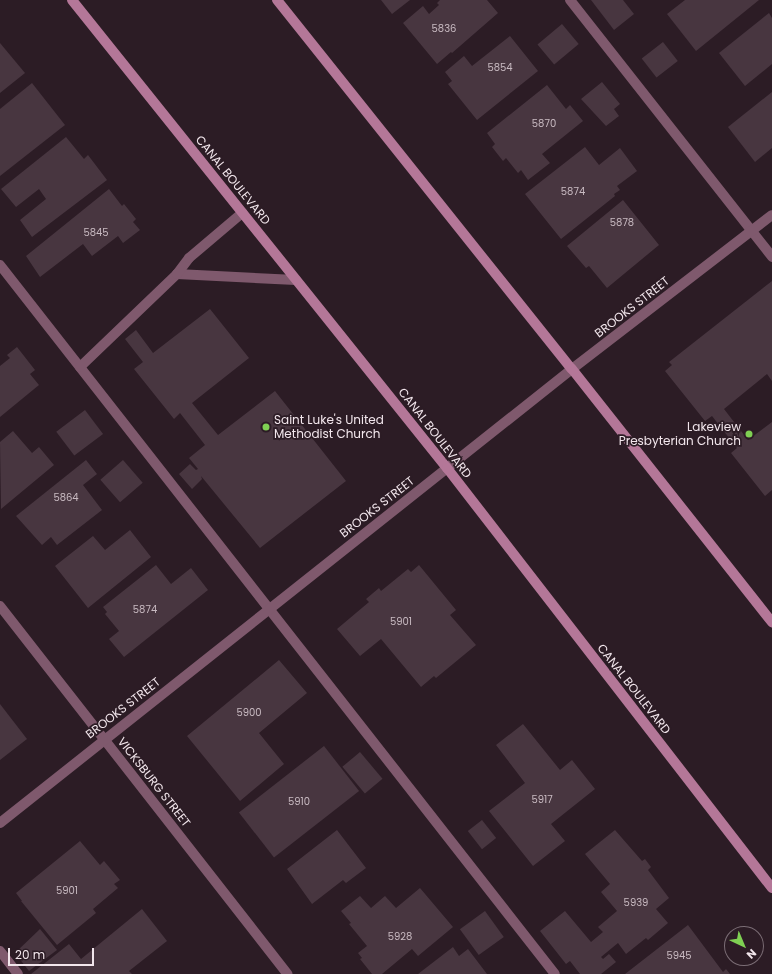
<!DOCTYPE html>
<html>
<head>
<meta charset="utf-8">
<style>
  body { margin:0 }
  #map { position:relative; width:772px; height:974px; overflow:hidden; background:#2c1c25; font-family:Poppins,sans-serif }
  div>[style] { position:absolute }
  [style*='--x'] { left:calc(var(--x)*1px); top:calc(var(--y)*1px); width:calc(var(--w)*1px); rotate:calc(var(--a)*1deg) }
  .building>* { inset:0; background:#483640; transform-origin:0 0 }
  .service>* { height:10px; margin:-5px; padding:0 5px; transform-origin:5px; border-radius:5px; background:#7f596d }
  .minor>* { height:10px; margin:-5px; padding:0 5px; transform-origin:5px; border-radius:5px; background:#7f596d }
  .secondary>* { height:10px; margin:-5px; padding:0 5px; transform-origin:5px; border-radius:5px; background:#b47798 }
  .dots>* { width:11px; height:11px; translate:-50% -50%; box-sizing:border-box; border:2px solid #2c1c25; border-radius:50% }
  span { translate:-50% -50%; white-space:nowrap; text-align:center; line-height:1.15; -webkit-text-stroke:3.5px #2c1c25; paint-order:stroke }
  .number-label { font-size:10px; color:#c8bac1 }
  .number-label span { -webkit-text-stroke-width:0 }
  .street-label { font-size:12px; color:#f2e6ec }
  .poi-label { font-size:12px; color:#f2e6ec }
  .left { translate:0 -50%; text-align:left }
  .right { translate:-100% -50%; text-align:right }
  .north { position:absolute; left:724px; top:926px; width:40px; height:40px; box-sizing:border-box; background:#2c1c25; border:1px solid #7b6d75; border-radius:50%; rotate:136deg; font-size:11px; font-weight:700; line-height:16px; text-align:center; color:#f2e6ec }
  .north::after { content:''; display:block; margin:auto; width:14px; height:18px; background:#7fd053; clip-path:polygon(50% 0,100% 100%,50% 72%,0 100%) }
  .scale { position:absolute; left:8px; top:948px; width:86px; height:18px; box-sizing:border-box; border:2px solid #f2e6ec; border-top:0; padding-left:5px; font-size:12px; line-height:14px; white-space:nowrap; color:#f2e6ec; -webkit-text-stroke:3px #2c1c25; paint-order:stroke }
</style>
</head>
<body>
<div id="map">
  <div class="building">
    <i style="clip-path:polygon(381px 0,410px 0,392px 14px)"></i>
    <i style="clip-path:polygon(440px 0,487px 0,498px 13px,452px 53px,451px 52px,437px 64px,403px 23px,423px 6px,429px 14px,439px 5px,437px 3px)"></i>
    <i style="clip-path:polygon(591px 0,623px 0,634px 14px,614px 30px)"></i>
    <i style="clip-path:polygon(685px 0,759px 0,696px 51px,667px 14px)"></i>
    <i style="clip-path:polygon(769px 13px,772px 18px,772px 64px,745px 86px,719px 53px)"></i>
    <i style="left:562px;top:24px;width:26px;height:32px;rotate:50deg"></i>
    <i style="clip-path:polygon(510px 36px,538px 71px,477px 120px,448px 84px,452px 81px,445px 72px,464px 56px,472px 66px)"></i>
    <i style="left:663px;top:42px;width:24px;height:27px;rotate:52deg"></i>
    <i style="clip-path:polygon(0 43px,25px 73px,0 93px)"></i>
    <i style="clip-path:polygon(602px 82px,620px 104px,614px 109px,619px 116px,606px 126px,581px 99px)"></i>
    <i style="clip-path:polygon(32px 83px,65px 125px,0 176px,0 109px)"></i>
    <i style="clip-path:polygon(547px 85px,566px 109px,570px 105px,583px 121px,542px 154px,550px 163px,528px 180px,521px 170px,518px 173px,506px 158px,503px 161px,492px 147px,495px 144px,487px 133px)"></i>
    <i style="clip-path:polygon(772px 92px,772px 148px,755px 162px,728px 127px)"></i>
    <i style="clip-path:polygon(66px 137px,84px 159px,88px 155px,107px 180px,32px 237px,20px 220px,46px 199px,39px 189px,16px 207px,1px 189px)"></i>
    <i style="clip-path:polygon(585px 147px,599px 165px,620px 148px,637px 171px,617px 186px,620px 190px,614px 194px,615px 196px,561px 239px,525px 194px)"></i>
    <i style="clip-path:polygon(109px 189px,122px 206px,124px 204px,136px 219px,133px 222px,140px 230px,123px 243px,118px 236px,92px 256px,83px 244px,40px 277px,26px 256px)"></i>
    <i style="clip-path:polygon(623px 200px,659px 245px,607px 288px,589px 266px,586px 268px,567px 246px)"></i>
    <i style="clip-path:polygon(772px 281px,772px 381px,767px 374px,724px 409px,748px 440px,772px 422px,772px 490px,765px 496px,731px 453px,737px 448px,712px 416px,705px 421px,665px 371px,672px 365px,669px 362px)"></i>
    <i style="clip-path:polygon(210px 309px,249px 358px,192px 403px,218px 435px,275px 391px,346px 481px,260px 548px,201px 476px,202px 479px,192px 489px,179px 474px,190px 464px,196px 470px,198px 469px,189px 458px,205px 445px,180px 413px,174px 419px,134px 369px,143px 362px,125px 339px,136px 330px,153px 353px)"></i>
    <i style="clip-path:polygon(17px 347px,35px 370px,30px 374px,39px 385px,0 417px,0 366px,10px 358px,7px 355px)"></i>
    <i style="left:85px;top:410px;width:30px;height:36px;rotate:53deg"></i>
    <i style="clip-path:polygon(13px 431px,32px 453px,39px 447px,54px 465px,1px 509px,0 442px)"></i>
    <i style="clip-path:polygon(86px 460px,97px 474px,83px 485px,102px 510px,57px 545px,51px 537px,42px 545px,16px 516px)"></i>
    <i style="left:123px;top:460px;width:30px;height:30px;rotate:49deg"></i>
    <i style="clip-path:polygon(130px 530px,151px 557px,88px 608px,55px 566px,93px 536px,105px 550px)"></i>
    <i style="clip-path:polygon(156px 565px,171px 584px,191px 568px,208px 590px,124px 657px,109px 639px,119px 631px,105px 614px,107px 612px,103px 607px)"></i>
    <i style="clip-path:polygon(419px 565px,456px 610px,450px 615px,476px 645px,436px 678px,434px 676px,421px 687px,381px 639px,360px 656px,337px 629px,369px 602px,366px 599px,379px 588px,381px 591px,408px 569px,411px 572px)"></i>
    <i style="clip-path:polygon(279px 660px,307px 693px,259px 733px,284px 764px,240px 801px,187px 736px)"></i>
    <i style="clip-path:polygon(0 704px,27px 739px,0 760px)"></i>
    <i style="clip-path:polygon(523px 724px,560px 770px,572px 760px,595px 789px,551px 824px,565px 841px,533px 866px,489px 811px,525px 783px,496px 745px)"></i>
    <i style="left:324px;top:746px;width:57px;height:108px;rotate:52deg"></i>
    <i style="left:360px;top:752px;width:35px;height:23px;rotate:50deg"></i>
    <i style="left:482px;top:820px;width:23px;height:18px;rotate:52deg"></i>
    <i style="clip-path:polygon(337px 830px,366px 868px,346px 883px,343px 880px,312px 904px,287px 869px)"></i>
    <i style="clip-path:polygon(615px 830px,642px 861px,645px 859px,651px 867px,648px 870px,669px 898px,656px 909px,668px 923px,648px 940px,646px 938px,626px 954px,618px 943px,601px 957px,603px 959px,609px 954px,616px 962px,601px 974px,580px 974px,570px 961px,566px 964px,540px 931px,565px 911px,591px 942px,603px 932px,598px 927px,617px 911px,601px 892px,610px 884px,585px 854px)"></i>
    <i style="clip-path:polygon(80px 841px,100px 865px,104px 861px,120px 880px,114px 884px,118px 888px,93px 909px,96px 913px,57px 945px,21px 901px,22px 901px,16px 893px)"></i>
    <i style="clip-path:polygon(420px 888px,453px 927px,418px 956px,412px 949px,382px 974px,372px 974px,360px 959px,362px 958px,358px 953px,367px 946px,349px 924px,351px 923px,341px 911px,360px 896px,371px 908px,385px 896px,396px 908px)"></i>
    <i style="clip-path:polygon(142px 909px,167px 941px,129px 971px,132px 974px,31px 974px,69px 944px,81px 959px)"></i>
    <i style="left:485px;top:911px;width:32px;height:31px;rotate:54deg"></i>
    <i style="clip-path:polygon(688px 925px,723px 972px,726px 969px,730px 974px,625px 974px)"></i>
    <i style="clip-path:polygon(40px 929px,57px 950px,29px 971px,15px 953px)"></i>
    <i style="clip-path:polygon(453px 947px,459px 956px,468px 949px,487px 974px,418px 974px)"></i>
  </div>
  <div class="service">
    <i style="--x:570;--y:0;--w:327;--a:51.8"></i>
    <i style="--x:0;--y:265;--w:900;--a:51.95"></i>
    <i style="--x:177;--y:274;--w:119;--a:2.9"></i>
    <i style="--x:80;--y:367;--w:134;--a:-43.8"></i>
    <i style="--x:177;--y:274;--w:20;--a:-53"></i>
    <i style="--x:189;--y:258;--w:70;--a:-40.3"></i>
    <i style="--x:0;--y:951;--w:29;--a:52"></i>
  </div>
  <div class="minor">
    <i style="--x:0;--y:606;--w:467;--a:52"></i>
    <i style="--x:0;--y:823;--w:730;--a:-38.44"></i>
    <i style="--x:572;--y:369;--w:252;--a:-37.6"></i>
  </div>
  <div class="secondary">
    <i style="--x:72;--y:0;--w:600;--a:51.3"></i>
    <i style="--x:447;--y:468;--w:531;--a:52.27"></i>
    <i style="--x:277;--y:0;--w:472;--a:51.4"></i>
    <i style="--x:572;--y:369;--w:323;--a:51.7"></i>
  </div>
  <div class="dots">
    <i style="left:266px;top:427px;background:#7fd053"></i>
    <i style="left:749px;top:434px;background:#7fd053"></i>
  </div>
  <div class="number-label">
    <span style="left:444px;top:29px">5836</span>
    <span style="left:500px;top:68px">5854</span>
    <span style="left:544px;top:124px">5870</span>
    <span style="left:573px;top:192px">5874</span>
    <span style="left:622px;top:223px">5878</span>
    <span style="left:96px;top:233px">5845</span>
    <span style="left:66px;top:498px">5864</span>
    <span style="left:145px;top:610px">5874</span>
    <span style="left:401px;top:622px">5901</span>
    <span style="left:249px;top:713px">5900</span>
    <span style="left:542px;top:800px">5917</span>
    <span style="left:299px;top:802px">5910</span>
    <span style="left:67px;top:891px">5901</span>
    <span style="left:636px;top:903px">5939</span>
    <span style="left:400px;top:937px">5928</span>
    <span style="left:679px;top:956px">5945</span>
  </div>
  <div class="street-label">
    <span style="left:233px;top:180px;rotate:51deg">CANAL BOULEVARD</span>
    <span style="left:632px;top:307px;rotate:-38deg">BROOKS STREET</span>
    <span style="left:435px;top:433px;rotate:52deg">CANAL BOULEVARD</span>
    <span style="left:377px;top:507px;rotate:-38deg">BROOKS STREET</span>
    <span style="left:634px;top:689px;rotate:52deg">CANAL BOULEVARD</span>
    <span style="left:123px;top:708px;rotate:-38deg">BROOKS STREET</span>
    <span style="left:154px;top:782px;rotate:52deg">VICKSBURG STREET</span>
  </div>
  <div class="poi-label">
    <span class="left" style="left:274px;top:427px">Saint Luke's United<br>Methodist Church</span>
    <span class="right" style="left:741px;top:434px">Lakeview<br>Presbyterian Church</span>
  </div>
  <div class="north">N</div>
  <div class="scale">20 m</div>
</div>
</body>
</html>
